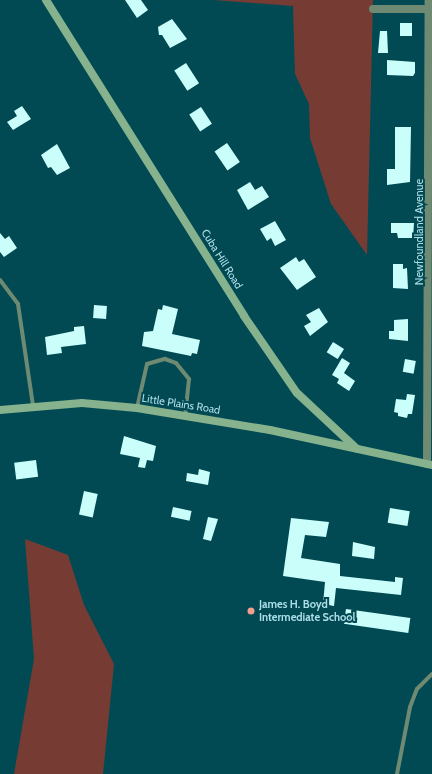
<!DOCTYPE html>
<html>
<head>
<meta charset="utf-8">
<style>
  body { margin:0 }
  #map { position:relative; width:432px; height:774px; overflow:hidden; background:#024a53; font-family:Cabin,sans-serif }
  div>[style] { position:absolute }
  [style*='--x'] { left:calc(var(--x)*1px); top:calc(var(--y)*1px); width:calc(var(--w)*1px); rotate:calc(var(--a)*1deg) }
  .green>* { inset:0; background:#763c33 }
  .building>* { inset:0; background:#cafefa; transform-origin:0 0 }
  .lane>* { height:4px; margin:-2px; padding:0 2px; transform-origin:2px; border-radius:2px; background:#6e8a72 }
  .street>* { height:8px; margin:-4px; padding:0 4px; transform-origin:4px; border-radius:4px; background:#6e8a72 }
  .secondary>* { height:8px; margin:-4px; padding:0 4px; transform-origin:4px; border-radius:4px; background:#86b28d }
  .dots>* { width:11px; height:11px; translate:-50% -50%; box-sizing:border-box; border:2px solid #024a53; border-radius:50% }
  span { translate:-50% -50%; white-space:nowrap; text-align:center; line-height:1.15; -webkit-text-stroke:4px #024a53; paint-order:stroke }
  .street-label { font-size:11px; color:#acdee7 }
  .poi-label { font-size:11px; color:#acdee7; font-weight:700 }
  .left { translate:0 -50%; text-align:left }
</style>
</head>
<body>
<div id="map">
  <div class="green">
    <i style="clip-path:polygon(213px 0,373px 0,367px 255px,331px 204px,310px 138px,309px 104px,295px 74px,293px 6px)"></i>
    <i style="clip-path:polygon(25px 539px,68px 555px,84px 605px,114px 664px,103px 774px,14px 774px,34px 659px)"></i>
  </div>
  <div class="building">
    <i style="clip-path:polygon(125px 0,141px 0,148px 10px,137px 18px)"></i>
    <i style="clip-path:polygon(172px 19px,187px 39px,170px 48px,162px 35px,159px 35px,158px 27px)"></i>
    <i style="left:400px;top:23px;width:12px;height:13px"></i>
    <i style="clip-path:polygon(380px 31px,387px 31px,388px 53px,378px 53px)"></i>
    <i style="clip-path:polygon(387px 60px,415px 62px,415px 73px,413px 76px,387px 75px)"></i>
    <i style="left:186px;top:63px;width:24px;height:14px;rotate:57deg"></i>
    <i style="clip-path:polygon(22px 106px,31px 119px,13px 130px,7px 122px,17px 116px,14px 111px)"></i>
    <i style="left:201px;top:107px;width:20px;height:14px;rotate:57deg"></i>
    <i style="clip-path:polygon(395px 127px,411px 127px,410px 182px,387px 185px,387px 169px,395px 169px)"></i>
    <i style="left:227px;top:143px;width:23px;height:15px;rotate:56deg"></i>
    <i style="clip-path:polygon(57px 144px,70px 168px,57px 175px,51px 167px,48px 168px,41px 155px)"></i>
    <i style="clip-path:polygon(250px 182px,255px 190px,262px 186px,269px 197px,248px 210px,237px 190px)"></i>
    <i style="clip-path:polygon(275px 221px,286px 240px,275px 246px,271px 238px,267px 241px,260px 229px)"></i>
    <i style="clip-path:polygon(391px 223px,414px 223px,413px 238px,398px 238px,397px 233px,391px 233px)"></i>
    <i style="clip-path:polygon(0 233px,5px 239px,9px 236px,17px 248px,4px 257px,0 252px)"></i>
    <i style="clip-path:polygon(296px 257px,299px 262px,304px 259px,316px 277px,297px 290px,280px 268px)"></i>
    <i style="clip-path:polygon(393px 264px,403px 264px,403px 269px,407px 268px,408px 289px,393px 288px)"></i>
    <i style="left:94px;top:305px;width:13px;height:13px;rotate:4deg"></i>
    <i style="clip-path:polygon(163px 305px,178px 309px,172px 334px,200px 340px,197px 354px,192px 353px,191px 356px,142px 346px,144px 332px,153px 331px,158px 309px,162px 310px)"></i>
    <i style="clip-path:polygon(319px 308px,328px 322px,310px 336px,304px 326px,311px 322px,306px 315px)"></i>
    <i style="clip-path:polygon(408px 319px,408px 341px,389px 339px,389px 331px,394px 331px,394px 320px)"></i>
    <i style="clip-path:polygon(84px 326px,86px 344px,61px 347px,62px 353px,47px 355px,45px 337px,74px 331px,74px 327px)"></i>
    <i style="left:333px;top:342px;width:13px;height:12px;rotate:32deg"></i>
    <i style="clip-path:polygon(342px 358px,350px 363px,344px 373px,355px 381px,349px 391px,337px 383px,339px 379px,332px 375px)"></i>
    <i style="left:405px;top:359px;width:11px;height:13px;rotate:10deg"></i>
    <i style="clip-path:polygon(407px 394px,415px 395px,412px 414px,408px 414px,407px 418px,398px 416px,398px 413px,394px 412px,396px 399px,406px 400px)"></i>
    <i style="clip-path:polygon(124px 436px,156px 446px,153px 461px,147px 460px,145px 468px,138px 467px,140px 458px,120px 454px)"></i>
    <i style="left:36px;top:460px;width:17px;height:22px;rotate:83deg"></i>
    <i style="clip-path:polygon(199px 469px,210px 472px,208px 485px,186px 481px,187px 473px,198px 475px)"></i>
    <i style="left:84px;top:491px;width:14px;height:24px;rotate:12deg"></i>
    <i style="left:173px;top:507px;width:19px;height:10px;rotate:12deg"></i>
    <i style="left:390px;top:508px;width:20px;height:15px;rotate:9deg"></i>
    <i style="clip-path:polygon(208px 517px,218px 519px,211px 541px,203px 539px)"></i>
    <i style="clip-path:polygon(291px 518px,329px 522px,326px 537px,305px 535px,301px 558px,340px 564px,340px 576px,395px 582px,395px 577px,403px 578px,401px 595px,336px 588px,334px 606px,323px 604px,325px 582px,283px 576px)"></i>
    <i style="clip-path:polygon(353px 542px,375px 547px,374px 559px,352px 556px)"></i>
    <i style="left:346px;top:609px;width:65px;height:15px;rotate:8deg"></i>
  </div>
  <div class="lane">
    <i style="--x:0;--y:280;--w:30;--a:53"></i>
    <i style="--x:18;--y:304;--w:103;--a:81.6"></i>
    <i style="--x:137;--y:408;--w:45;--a:-77.2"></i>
    <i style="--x:147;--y:364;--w:19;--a:-16"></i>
    <i style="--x:165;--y:359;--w:12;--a:20"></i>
    <i style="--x:176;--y:363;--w:21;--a:51"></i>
    <i style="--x:189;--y:379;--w:37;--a:96"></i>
    <i style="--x:397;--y:774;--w:68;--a:-79"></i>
    <i style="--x:410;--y:707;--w:19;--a:-69"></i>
    <i style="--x:417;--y:689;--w:21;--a:-45"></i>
  </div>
  <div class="street">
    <i style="--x:373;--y:9;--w:59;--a:0"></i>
    <i style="--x:427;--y:464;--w:464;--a:-89.8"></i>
  </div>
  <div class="secondary">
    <i style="--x:46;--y:0;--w:373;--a:57.9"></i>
    <i style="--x:244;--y:316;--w:93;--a:55.5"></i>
    <i style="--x:297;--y:393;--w:81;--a:43"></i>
    <i style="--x:0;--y:410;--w:82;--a:-4.9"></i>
    <i style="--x:82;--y:403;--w:55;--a:5.2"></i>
    <i style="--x:137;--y:408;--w:135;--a:9.4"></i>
    <i style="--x:270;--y:430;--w:166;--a:12.2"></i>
  </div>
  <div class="dots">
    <i style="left:251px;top:611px;background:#f59d8f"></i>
  </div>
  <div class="street-label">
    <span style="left:419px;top:232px;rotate:-90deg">Newfoundland Avenue</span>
    <span style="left:222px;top:259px;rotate:58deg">Cuba Hill Road</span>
    <span style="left:181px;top:404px;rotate:9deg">Little Plains Road</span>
  </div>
  <div class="poi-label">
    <span class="left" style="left:259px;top:611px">James H. Boyd<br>Intermediate School</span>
  </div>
</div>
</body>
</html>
